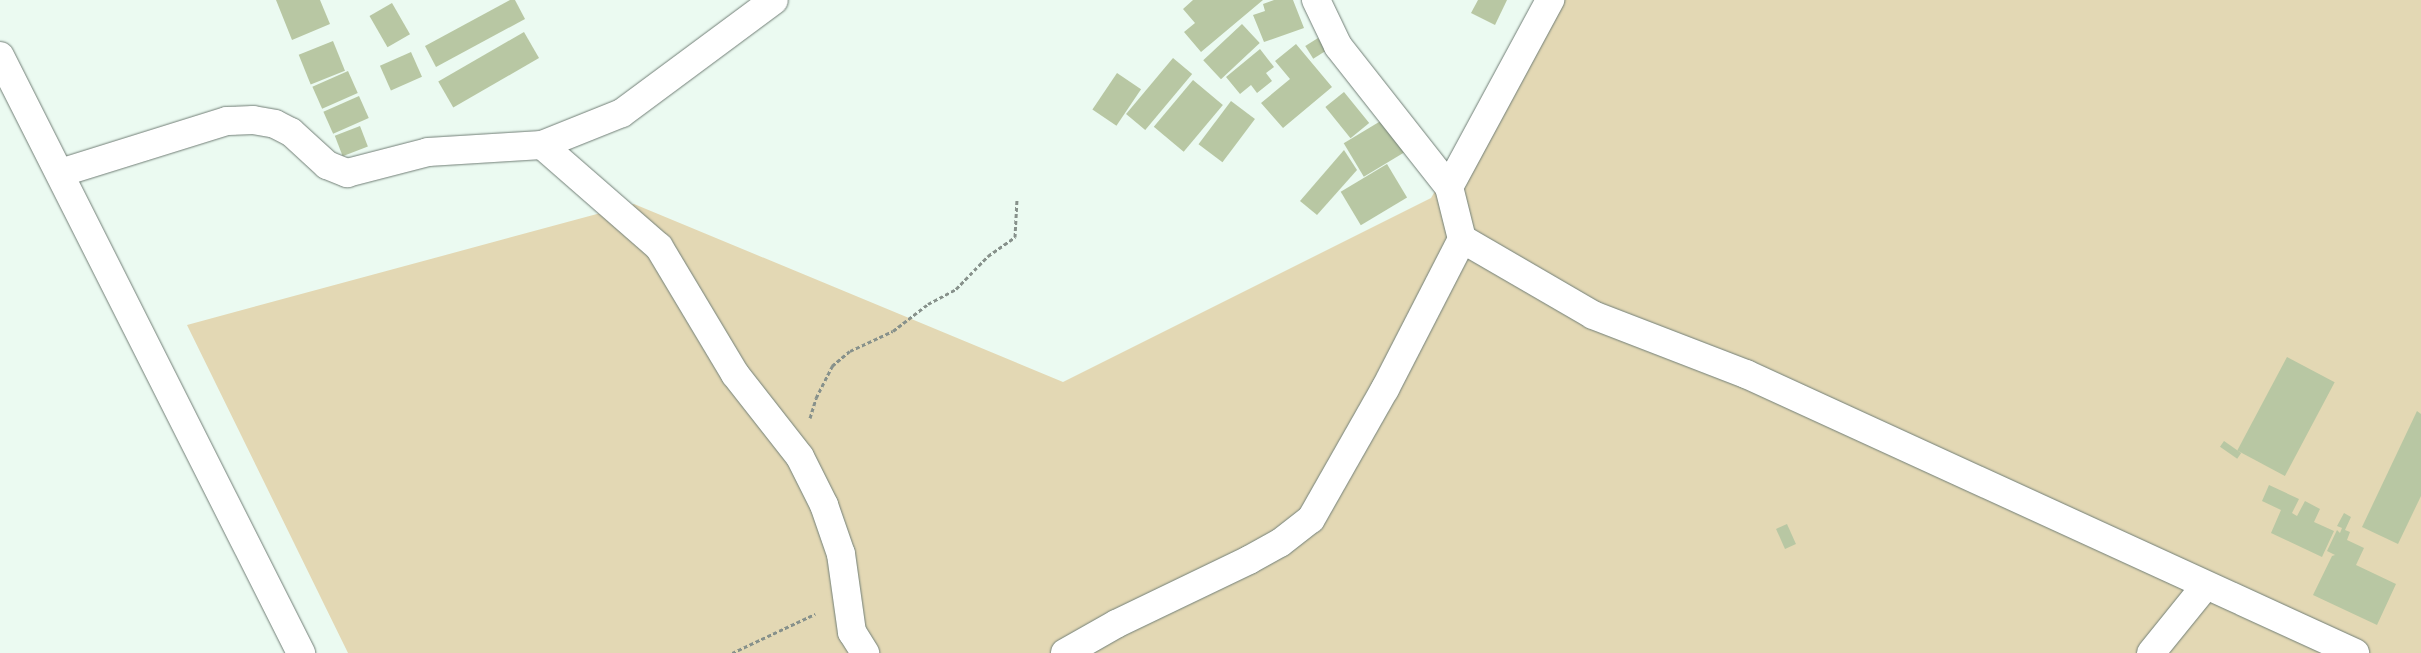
<!DOCTYPE html>
<html>
<head>
<meta charset="utf-8">
<style>
  body { margin:0 }
  #map { position:relative; width:2421px; height:653px; overflow:hidden; background:#ebfaf1; font-family:"Fira Sans Condensed",sans-serif }
  div>[style] { position:absolute }
  [style*='--x'] { left:calc(var(--x)*1px); top:calc(var(--y)*1px); width:calc(var(--w)*1px); rotate:calc(var(--a)*1deg) }
  .green>* { inset:0; background:#e3d8b4 }
  .building>* { inset:0; background:#b8c7a3; transform-origin:0 0 }
  .path>* { height:3px; margin-top:-1.5px; transform-origin:0; background:repeating-linear-gradient(90deg,#87918b 0 4px,transparent 0 6.5px) }
  .roads { filter:drop-shadow(0 0 1px #717e76) drop-shadow(0 0 1px #717e76) }
  .minor>* { height:28px; margin:-14px; padding:0 14px; transform-origin:14px; border-radius:14px; background:#fff }
  span { translate:-50% -50%; white-space:nowrap; text-align:center; line-height:1.15; -webkit-text-stroke:4px #fff; paint-order:stroke }
</style>
</head>
<body>
<div id="map">
  <div class="green">
    <i style="clip-path:polygon(1548px 0,2421px 0,2421px 653px,348px 653px,187px 325px,634px 204px,1063px 382px,1431px 198px)"></i>
  </div>
  <div class="building">
    <i style="clip-path:polygon(276px 0,320px 0,330px 24px,292px 40px)"></i>
    <i style="clip-path:polygon(510px 0,515px 0,525px 19px,436px 67px,425px 46px)"></i>
    <i style="clip-path:polygon(1193px 0,1263px 0,1201px 52px,1184px 32px,1195px 23px,1183px 9px)"></i>
    <i style="clip-path:polygon(1274px 0,1293px 0,1304px 28px,1264px 42px,1253px 15px,1265px 11px,1263px 4px)"></i>
    <i style="clip-path:polygon(1478px 0,1507px 0,1495px 25px,1471px 13px)"></i>
    <i style="left:392px;top:3px;width:36px;height:26px;rotate:60deg"></i>
    <i style="left:1242px;top:24px;width:26px;height:53px;rotate:47deg"></i>
    <i style="left:524px;top:32px;width:30px;height:99px;rotate:60deg"></i>
    <i style="left:1318px;top:38px;width:15px;height:15px;rotate:58deg"></i>
    <i style="left:333px;top:41px;width:32px;height:37px;rotate:68deg"></i>
    <i style="clip-path:polygon(1296px 44px,1332px 87px,1283px 128px,1261px 103px,1290px 79px,1275px 61px)"></i>
    <i style="clip-path:polygon(1260px 49px,1274px 67px,1266px 73px,1272px 81px,1257px 93px,1251px 85px,1240px 94px,1226px 77px)"></i>
    <i style="left:411px;top:52px;width:27px;height:34px;rotate:66deg"></i>
    <i style="left:1173px;top:58px;width:25px;height:73px;rotate:40deg"></i>
    <i style="left:348px;top:71px;width:24px;height:39px;rotate:66deg"></i>
    <i style="left:1117px;top:73px;width:29px;height:44px;rotate:34deg"></i>
    <i style="left:1193px;top:80px;width:39px;height:61px;rotate:40deg"></i>
    <i style="left:1344px;top:92px;width:40px;height:24px;rotate:51deg"></i>
    <i style="left:359px;top:96px;width:24px;height:39px;rotate:66deg"></i>
    <i style="left:1231px;top:101px;width:30px;height:54px;rotate:37deg"></i>
    <i style="left:1384px;top:119px;width:39px;height:47px;rotate:59deg"></i>
    <i style="left:360px;top:126px;width:22px;height:27px;rotate:69deg"></i>
    <i style="clip-path:polygon(1344px 150px,1357px 170px,1317px 215px,1300px 201px)"></i>
    <i style="left:1387px;top:164px;width:39px;height:54px;rotate:59deg"></i>
    <i style="left:2287px;top:357px;width:54px;height:106px;rotate:28deg"></i>
    <i style="clip-path:polygon(2417px 411px,2421px 414px,2421px 496px,2398px 544px,2362px 527px)"></i>
    <i style="left:2224px;top:441px;width:21px;height:7px;rotate:35deg"></i>
    <i style="clip-path:polygon(2269px 485px,2299px 499px,2292px 513px,2297px 516px,2305px 501px,2320px 509px,2314px 522px,2334px 531px,2322px 557px,2271px 533px,2281px 510px,2262px 501px)"></i>
    <i style="clip-path:polygon(2344px 513px,2351px 517px,2345px 530px,2350px 532px,2347px 540px,2364px 548px,2356px 565px,2396px 584px,2377px 625px,2313px 595px,2332px 556px,2335px 555px,2327px 551px,2337px 530px,2340px 533px,2342px 528px,2337px 526px)"></i>
    <i style="left:1787px;top:524px;width:22px;height:12px;rotate:66deg"></i>
  </div>
  <div class="path">
    <i style="--x:810;--y:418;--w:21;--a:-73"></i>
    <i style="--x:816;--y:398;--w:36;--a:-63"></i>
    <i style="--x:832;--y:366;--w:23;--a:-40"></i>
    <i style="--x:850;--y:351;--w:47;--a:-24.9"></i>
    <i style="--x:893;--y:331;--w:44;--a:-37.6"></i>
    <i style="--x:928;--y:304;--w:32;--a:-28"></i>
    <i style="--x:956;--y:289;--w:46;--a:-45.9"></i>
    <i style="--x:988;--y:256;--w:33;--a:-35"></i>
    <i style="--x:1015;--y:237;--w:37;--a:-87"></i>
    <i style="--x:732;--y:653;--w:92;--a:-25.2"></i>
  </div>
  <div class="roads">
    <div class="minor">
      <i style="--x:1316;--y:0;--w:51;--a:64.4"></i>
      <i style="--x:1338;--y:46;--w:179;--a:51.8"></i>
      <i style="--x:1449;--y:187;--w:54;--a:76"></i>
      <i style="--x:1462;--y:239;--w:151;--a:30.1"></i>
      <i style="--x:1593;--y:315;--w:164;--a:21.1"></i>
      <i style="--x:1746;--y:374;--w:670;--a:24.61"></i>
      <i style="--x:0;--y:56;--w:669;--a:63.24"></i>
      <i style="--x:542;--y:145;--w:155;--a:41.1"></i>
      <i style="--x:659;--y:247;--w:148;--a:59.1"></i>
      <i style="--x:735;--y:374;--w:105;--a:51.9"></i>
      <i style="--x:800;--y:457;--w:54;--a:63.4"></i>
      <i style="--x:824;--y:505;--w:52;--a:70.9"></i>
      <i style="--x:841;--y:554;--w:79;--a:82"></i>
      <i style="--x:852;--y:632;--w:25;--a:58"></i>
      <i style="--x:60;--y:173;--w:175;--a:-17.3"></i>
      <i style="--x:227;--y:121;--w:26;--a:-2"></i>
      <i style="--x:253;--y:120;--w:22;--a:10"></i>
      <i style="--x:275;--y:124;--w:18;--a:27"></i>
      <i style="--x:291;--y:132;--w:49;--a:42.5"></i>
      <i style="--x:327;--y:165;--w:22;--a:22"></i>
      <i style="--x:347;--y:173;--w:84;--a:-14.5"></i>
      <i style="--x:428;--y:152;--w:114;--a:-3.5"></i>
      <i style="--x:542;--y:145;--w:86;--a:-21.8"></i>
      <i style="--x:622;--y:113;--w:189;--a:-36.6"></i>
      <i style="--x:1449;--y:187;--w:213;--a:-61.6"></i>
      <i style="--x:1065;--y:653;--w:59;--a:-29.6"></i>
      <i style="--x:1116;--y:624;--w:148;--a:-25.7"></i>
      <i style="--x:1249;--y:560;--w:35;--a:-29"></i>
      <i style="--x:1280;--y:543;--w:39;--a:-38"></i>
      <i style="--x:1311;--y:519;--w:150;--a:-60.4"></i>
      <i style="--x:1385;--y:389;--w:169;--a:-62.8"></i>
      <i style="--x:2151;--y:653;--w:87;--a:-51"></i>
    </div>
  </div>
</div>
</body>
</html>
